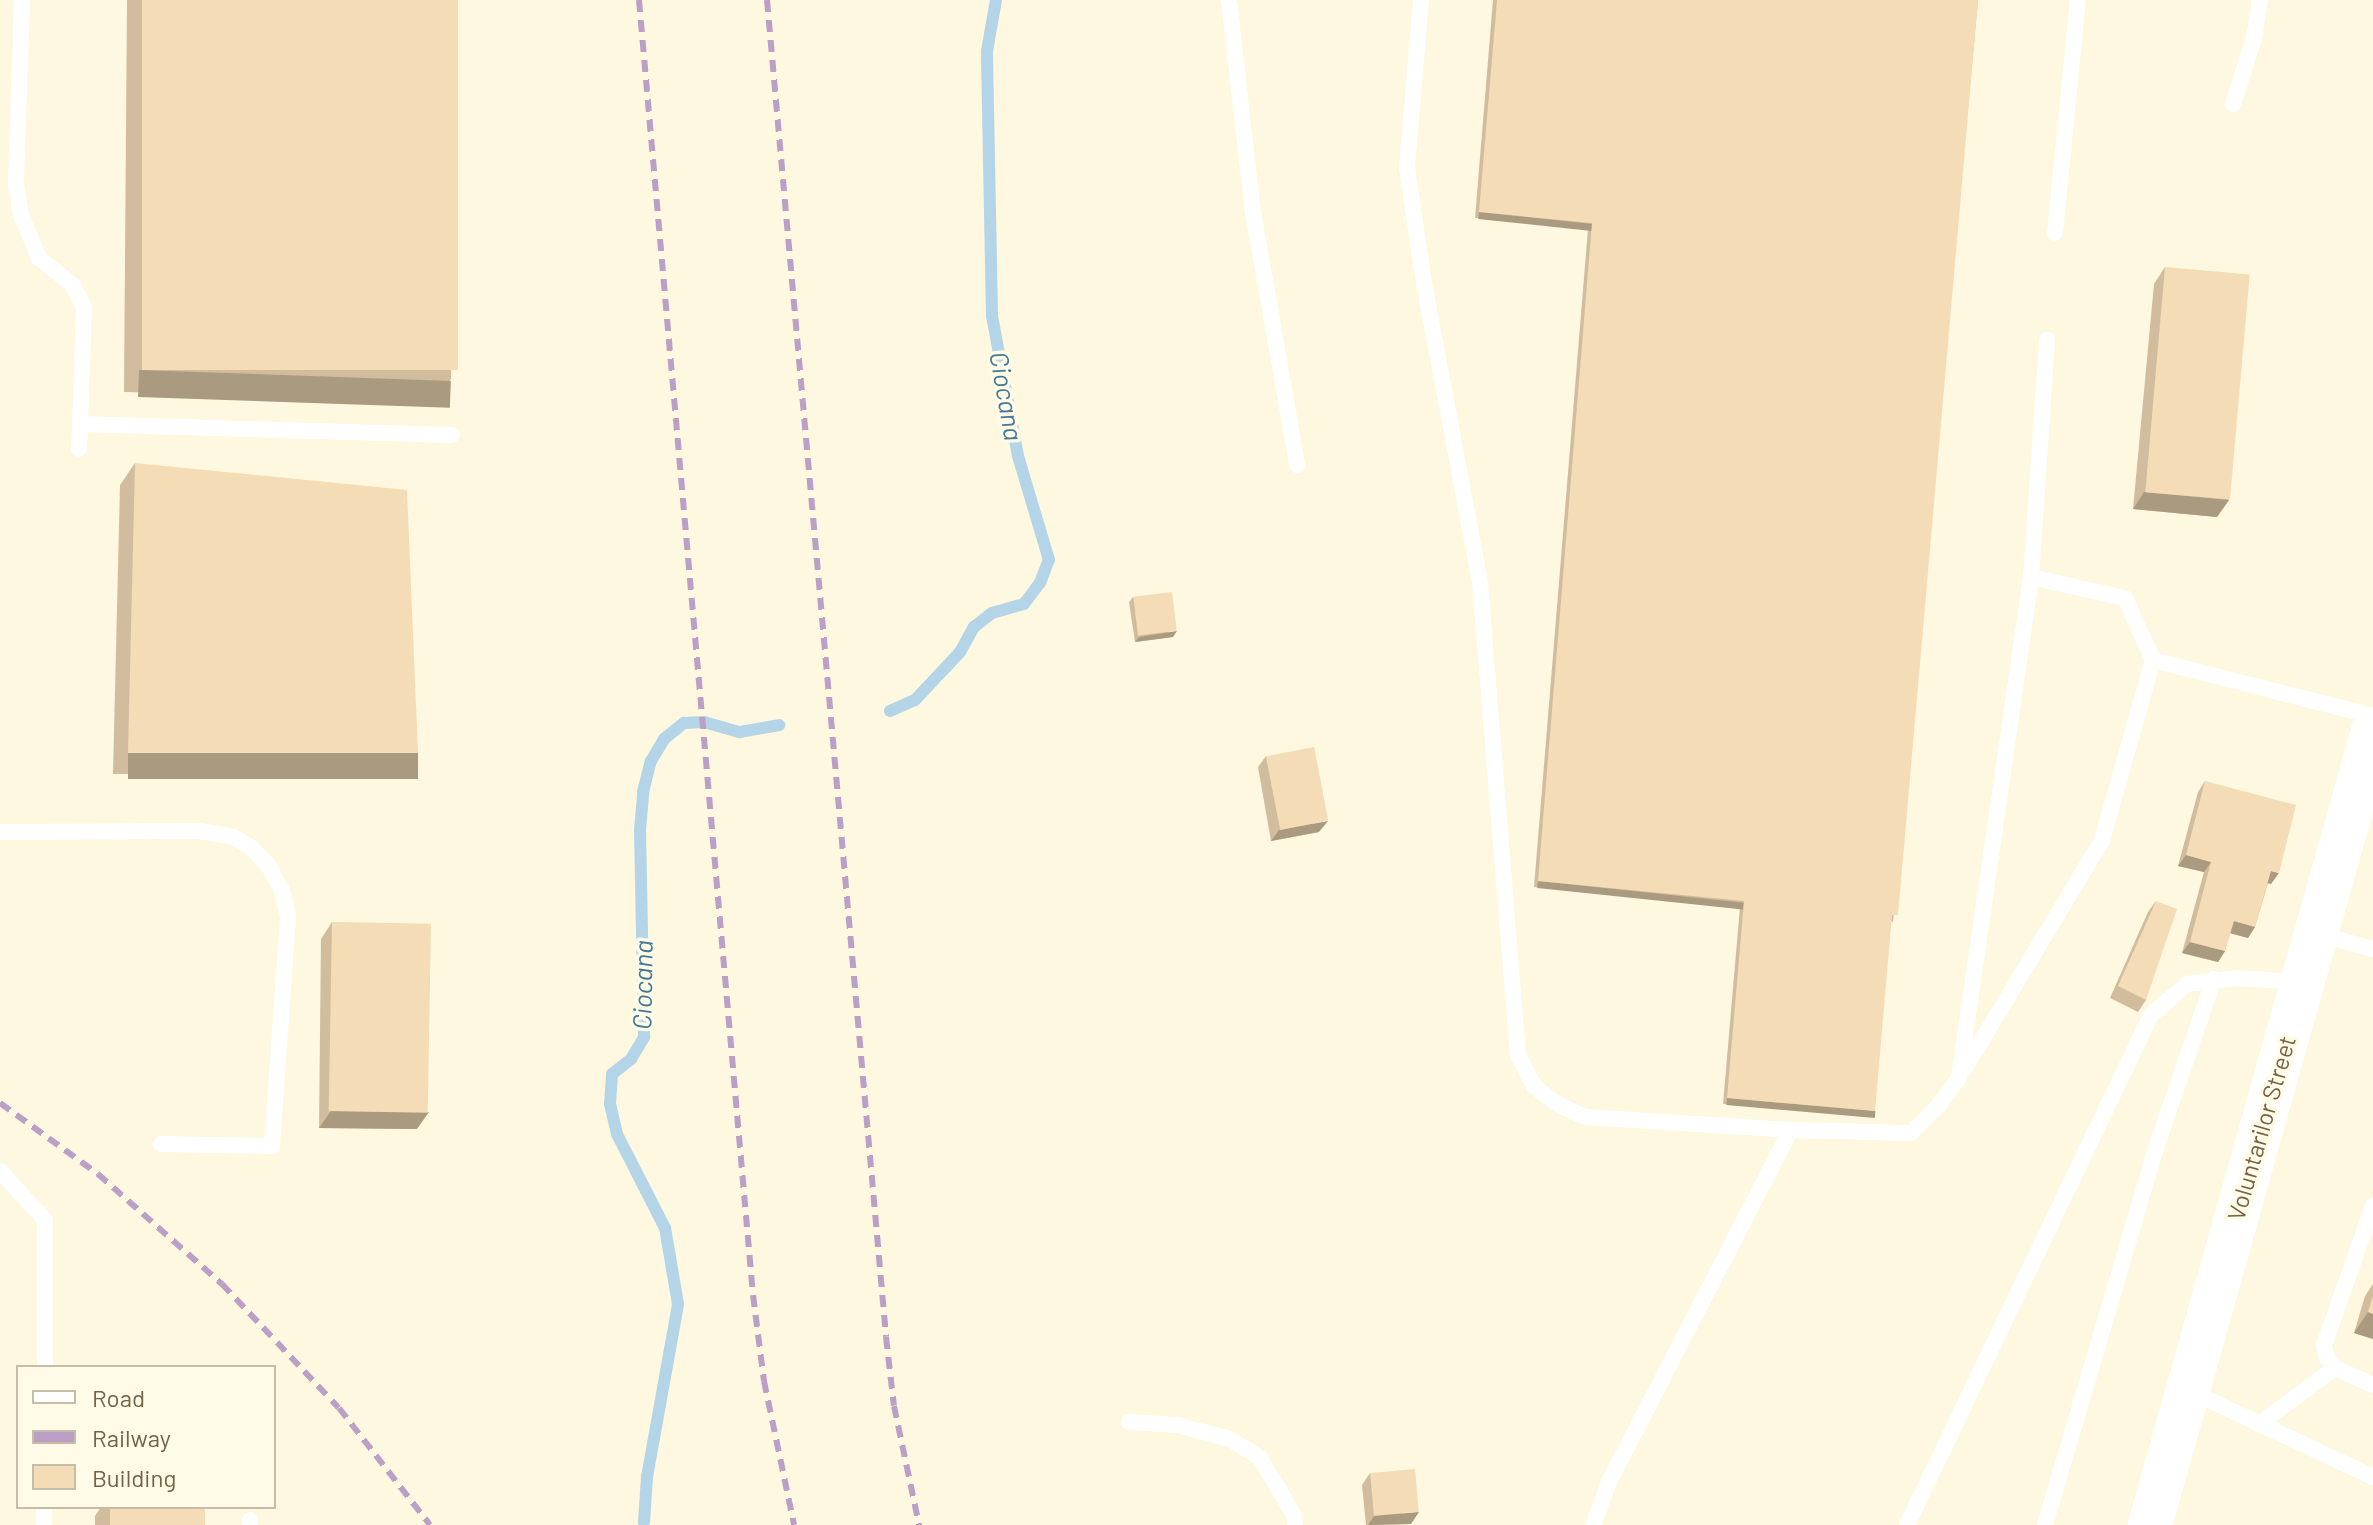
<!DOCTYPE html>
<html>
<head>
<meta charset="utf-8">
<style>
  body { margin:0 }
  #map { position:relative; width:2373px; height:1525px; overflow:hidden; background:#fdf8df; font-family:Barlow,sans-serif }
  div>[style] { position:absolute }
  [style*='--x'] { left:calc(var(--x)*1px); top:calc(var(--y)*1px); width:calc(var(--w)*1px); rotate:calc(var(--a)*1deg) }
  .stream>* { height:12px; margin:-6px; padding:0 6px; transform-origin:6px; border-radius:6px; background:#b4d4e7 }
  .service>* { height:16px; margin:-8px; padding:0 8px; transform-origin:8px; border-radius:8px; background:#fff }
  .secondary>* { height:44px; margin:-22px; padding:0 22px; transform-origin:22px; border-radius:22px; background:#fff }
  .rail>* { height:6px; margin-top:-3px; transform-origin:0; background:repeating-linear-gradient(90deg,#bc9fc6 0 12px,transparent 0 20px) }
  .wall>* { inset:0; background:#d1bd9d }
  .shaded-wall>* { inset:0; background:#aa9a7f; transform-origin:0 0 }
  .building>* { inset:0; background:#f3dcb6; transform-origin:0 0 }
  span { translate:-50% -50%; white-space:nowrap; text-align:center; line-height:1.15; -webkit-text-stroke:7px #fffbe6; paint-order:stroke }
  .street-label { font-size:24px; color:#746146 }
  .water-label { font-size:26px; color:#447897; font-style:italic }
  .legend { position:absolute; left:16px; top:1365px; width:260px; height:144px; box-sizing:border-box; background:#fffbe6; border:2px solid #c7bda6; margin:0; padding:10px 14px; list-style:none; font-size:24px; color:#746146 }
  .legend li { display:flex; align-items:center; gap:16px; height:40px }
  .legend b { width:40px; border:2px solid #c7bda6 }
</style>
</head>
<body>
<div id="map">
  <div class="stream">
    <i style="--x:890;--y:711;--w:27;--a:-24"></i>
    <i style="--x:915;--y:700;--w:66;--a:-46.8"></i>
    <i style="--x:960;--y:652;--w:29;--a:-61"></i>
    <i style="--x:974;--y:627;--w:23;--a:-38"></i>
    <i style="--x:992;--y:613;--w:33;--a:-16"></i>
    <i style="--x:1024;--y:604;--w:26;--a:-53"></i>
    <i style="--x:1040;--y:583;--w:25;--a:-69"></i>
    <i style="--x:1049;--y:560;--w:109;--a:-106.6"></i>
    <i style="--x:1018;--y:456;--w:142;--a:-100.5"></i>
    <i style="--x:992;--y:316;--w:265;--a:-91.1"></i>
    <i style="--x:987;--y:51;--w:52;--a:-80"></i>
    <i style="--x:644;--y:1522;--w:45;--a:-86.2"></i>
    <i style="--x:647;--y:1477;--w:176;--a:-79.8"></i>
    <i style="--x:678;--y:1304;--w:77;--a:-99.7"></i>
    <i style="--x:665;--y:1228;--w:106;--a:-117.1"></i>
    <i style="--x:617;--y:1134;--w:31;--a:-103"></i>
    <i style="--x:610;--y:1104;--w:30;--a:-86"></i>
    <i style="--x:612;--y:1074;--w:24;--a:-38"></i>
    <i style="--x:631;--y:1059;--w:26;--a:-59"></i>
    <i style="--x:644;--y:1037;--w:207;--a:-91.1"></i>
    <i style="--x:640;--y:830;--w:38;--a:-85"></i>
    <i style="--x:643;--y:792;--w:32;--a:-76"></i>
    <i style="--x:651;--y:761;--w:26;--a:-59"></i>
    <i style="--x:664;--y:739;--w:26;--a:-39"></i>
    <i style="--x:684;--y:723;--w:20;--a:-3"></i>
    <i style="--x:704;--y:722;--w:37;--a:16"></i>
    <i style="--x:740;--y:732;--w:40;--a:-10"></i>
  </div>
  <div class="service">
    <i style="--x:22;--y:0;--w:184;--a:91.9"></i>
    <i style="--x:16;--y:184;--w:31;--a:81"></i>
    <i style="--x:21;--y:215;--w:47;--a:67.3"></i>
    <i style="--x:39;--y:258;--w:43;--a:38.5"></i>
    <i style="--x:73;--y:285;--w:25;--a:64"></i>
    <i style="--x:84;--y:308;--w:141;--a:92"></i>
    <i style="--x:1229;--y:0;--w:207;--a:83.6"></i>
    <i style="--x:1252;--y:206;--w:263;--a:80.1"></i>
    <i style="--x:1421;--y:0;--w:169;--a:94.8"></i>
    <i style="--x:1407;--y:168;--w:116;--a:81.6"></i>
    <i style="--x:1424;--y:283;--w:305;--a:79.4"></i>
    <i style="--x:1480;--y:583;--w:474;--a:85.4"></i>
    <i style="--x:1518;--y:1055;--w:35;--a:63"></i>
    <i style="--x:1534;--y:1086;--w:29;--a:38"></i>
    <i style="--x:1557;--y:1104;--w:31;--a:25"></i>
    <i style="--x:1585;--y:1117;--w:206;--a:3.6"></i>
    <i style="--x:1791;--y:1130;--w:120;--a:1.4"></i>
    <i style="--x:1911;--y:1133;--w:38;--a:-45"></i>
    <i style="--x:1938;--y:1106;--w:35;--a:-53"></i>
    <i style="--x:1959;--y:1078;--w:506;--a:-81.82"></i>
    <i style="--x:2031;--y:577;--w:238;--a:-86.1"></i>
    <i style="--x:2233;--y:104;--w:69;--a:-72.3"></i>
    <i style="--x:2254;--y:38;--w:38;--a:-81"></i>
    <i style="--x:2055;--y:233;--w:234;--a:-84.4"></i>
    <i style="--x:80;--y:424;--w:372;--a:1.7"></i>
    <i style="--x:2031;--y:577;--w:96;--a:12.6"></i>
    <i style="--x:2125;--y:598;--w:68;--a:65.7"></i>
    <i style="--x:0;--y:832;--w:200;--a:-0.3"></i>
    <i style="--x:200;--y:831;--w:34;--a:10"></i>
    <i style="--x:233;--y:837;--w:21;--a:29"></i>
    <i style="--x:251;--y:847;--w:25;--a:47"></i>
    <i style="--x:268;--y:865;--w:29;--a:61"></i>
    <i style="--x:282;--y:890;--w:28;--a:77"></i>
    <i style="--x:288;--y:917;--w:230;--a:94"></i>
    <i style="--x:272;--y:1146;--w:111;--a:-179"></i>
    <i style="--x:2318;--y:934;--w:57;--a:15.3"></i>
    <i style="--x:1964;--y:1070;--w:268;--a:-59"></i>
    <i style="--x:2102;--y:840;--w:187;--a:-74.2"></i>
    <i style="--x:2153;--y:660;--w:227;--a:14.3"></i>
    <i style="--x:0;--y:1171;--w:67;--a:47.4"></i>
    <i style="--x:45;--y:1220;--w:147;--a:90"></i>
    <i style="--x:2373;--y:1206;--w:147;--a:109.4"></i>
    <i style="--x:2324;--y:1345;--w:13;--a:77"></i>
    <i style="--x:2327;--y:1358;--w:13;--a:51"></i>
    <i style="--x:2335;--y:1368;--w:42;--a:24.1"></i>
    <i style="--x:2190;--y:1391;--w:202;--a:25.2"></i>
    <i style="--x:1129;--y:1422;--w:48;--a:3.6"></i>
    <i style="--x:1177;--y:1425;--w:55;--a:14.8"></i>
    <i style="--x:1230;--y:1439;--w:36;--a:32"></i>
    <i style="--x:1260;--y:1458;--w:66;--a:59.2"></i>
    <i style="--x:1294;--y:1515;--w:10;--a:84"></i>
    <i style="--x:2259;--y:1424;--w:94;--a:-36.4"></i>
    <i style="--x:44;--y:1525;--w:18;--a:-90"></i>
    <i style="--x:250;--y:1525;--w:5;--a:-90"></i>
    <i style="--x:1593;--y:1525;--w:46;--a:-69.6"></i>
    <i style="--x:1609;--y:1482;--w:396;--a:-62.7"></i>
    <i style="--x:1907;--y:1525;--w:565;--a:-64.43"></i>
    <i style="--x:2151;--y:1015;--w:48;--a:-40.7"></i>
    <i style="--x:2187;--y:984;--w:50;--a:-6.8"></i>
    <i style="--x:2237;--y:978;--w:64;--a:3.6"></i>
    <i style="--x:2045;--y:1525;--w:393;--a:-73.6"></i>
    <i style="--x:2156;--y:1148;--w:179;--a:-71.1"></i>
  </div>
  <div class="secondary">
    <i style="--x:2150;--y:1525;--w:825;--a:-74.31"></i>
  </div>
  <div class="rail">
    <i style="--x:639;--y:0;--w:1300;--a:84.97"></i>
    <i style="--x:753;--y:1295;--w:87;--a:82.7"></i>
    <i style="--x:764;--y:1381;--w:147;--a:78.2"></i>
    <i style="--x:767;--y:0;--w:1342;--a:84.91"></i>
    <i style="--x:886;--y:1337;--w:69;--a:83.4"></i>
    <i style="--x:894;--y:1406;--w:122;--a:78.1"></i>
    <i style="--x:0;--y:1103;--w:121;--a:35.9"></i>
    <i style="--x:98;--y:1174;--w:166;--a:41.6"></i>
    <i style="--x:222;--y:1284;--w:170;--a:46.7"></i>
    <i style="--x:339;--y:1408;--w:148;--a:52.1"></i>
  </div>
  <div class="wall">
    <i style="clip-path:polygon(127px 0,458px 0,451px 379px,436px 401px,124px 392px)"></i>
    <i style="clip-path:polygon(1493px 0,1978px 0,1893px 922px,1891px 921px,1871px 1117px,1723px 1104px,1740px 907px,1534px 887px,1588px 229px,1475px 218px)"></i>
    <i style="clip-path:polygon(2165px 267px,2229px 500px,2217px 517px,2133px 509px,2154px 284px)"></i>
    <i style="clip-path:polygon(135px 463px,418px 753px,403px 774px,113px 774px,120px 485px)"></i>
    <i style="clip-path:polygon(1133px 597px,1173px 637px,1135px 642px,1129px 602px)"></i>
    <i style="clip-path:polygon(1266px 756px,1319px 832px,1271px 841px,1258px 767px)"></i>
    <i style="clip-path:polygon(2205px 781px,2271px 884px,2268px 883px,2255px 927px,2248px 938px,2230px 933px,2225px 951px,2218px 962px,2182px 953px,2204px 872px,2178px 866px,2198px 792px)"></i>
    <i style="clip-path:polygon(2156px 901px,2146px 1000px,2138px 1012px,2110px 998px,2148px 912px)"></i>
    <i style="clip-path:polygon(332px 922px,417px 1129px,319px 1128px,321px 939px)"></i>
    <i style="clip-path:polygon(2373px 1284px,2373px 1339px,2354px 1333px,2365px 1296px)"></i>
    <i style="clip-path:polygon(1370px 1473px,1411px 1524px,1366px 1525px,1362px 1485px)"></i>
    <i style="clip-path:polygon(101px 1507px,205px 1507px,205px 1525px,95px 1525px,95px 1516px)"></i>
  </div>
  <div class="shaded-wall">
    <i style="left:1479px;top:212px;width:114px;height:7px;rotate:6deg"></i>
    <i style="left:139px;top:370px;width:312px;height:27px;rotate:2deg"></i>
    <i style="clip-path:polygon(2144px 492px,2229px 500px,2217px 517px,2133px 509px)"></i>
    <i style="clip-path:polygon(1177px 631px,1173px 637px,1135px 642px,1139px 637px)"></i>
    <i style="left:128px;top:753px;width:290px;height:26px"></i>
    <i style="clip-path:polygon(1328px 821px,1319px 832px,1271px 841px,1279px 830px)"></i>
    <i style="clip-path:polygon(2186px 855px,2211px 862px,2204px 872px,2178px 866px)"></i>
    <i style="clip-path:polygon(2271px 871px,2279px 873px,2271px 884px,2264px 882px)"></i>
    <i style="left:1538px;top:881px;width:207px;height:7px;rotate:6deg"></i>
    <i style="clip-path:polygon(2234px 921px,2255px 927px,2248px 938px,2226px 932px)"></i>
    <i style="clip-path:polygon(2190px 942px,2225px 951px,2218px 962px,2182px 953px)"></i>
    <i style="left:1727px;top:1098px;width:149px;height:7px;rotate:5deg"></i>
    <i style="clip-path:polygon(331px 1111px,429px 1112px,417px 1129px,319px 1128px)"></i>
    <i style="clip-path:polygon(2368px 1312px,2373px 1314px,2373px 1339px,2354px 1333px)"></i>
    <i style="clip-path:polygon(1419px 1512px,1411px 1524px,1368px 1525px,1374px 1516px)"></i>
  </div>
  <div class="building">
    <i style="left:142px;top:0;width:316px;height:370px"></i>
    <i style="clip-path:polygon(1497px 0,1978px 0,1898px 915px,1892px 915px,1875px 1111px,1727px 1098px,1744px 901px,1538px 881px,1592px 223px,1479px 212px)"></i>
    <i style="left:2165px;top:267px;width:85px;height:226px;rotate:5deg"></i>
    <i style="clip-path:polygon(135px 463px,407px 490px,418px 753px,128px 753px)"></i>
    <i style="left:1172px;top:592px;width:39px;height:39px;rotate:83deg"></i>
    <i style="left:1314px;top:747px;width:75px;height:49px;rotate:79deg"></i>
    <i style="clip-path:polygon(2205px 781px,2296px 805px,2279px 873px,2271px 871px,2255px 927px,2234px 921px,2225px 951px,2190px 942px,2211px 862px,2186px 855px)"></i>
    <i style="clip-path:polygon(2156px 901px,2177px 909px,2146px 1000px,2118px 986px)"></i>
    <i style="left:332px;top:922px;width:99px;height:189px;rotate:1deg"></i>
    <i style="clip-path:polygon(2373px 1296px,2373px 1314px,2368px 1312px)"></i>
    <i style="left:1415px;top:1469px;width:43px;height:45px;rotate:85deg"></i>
    <i style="left:110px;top:1507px;width:95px;height:18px"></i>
  </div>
  <div class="street-label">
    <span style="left:2261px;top:1128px;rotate:-74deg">Voluntarilor Street</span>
  </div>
  <div class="water-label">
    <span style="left:1007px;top:396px;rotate:80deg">Ciocana</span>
    <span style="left:642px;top:985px;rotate:-89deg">Ciocana</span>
  </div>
  <ul class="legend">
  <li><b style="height:10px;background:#fff"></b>Road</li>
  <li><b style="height:10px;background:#bc9fc6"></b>Railway</li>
  <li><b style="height:22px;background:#f3dcb6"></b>Building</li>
  </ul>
</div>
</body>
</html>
